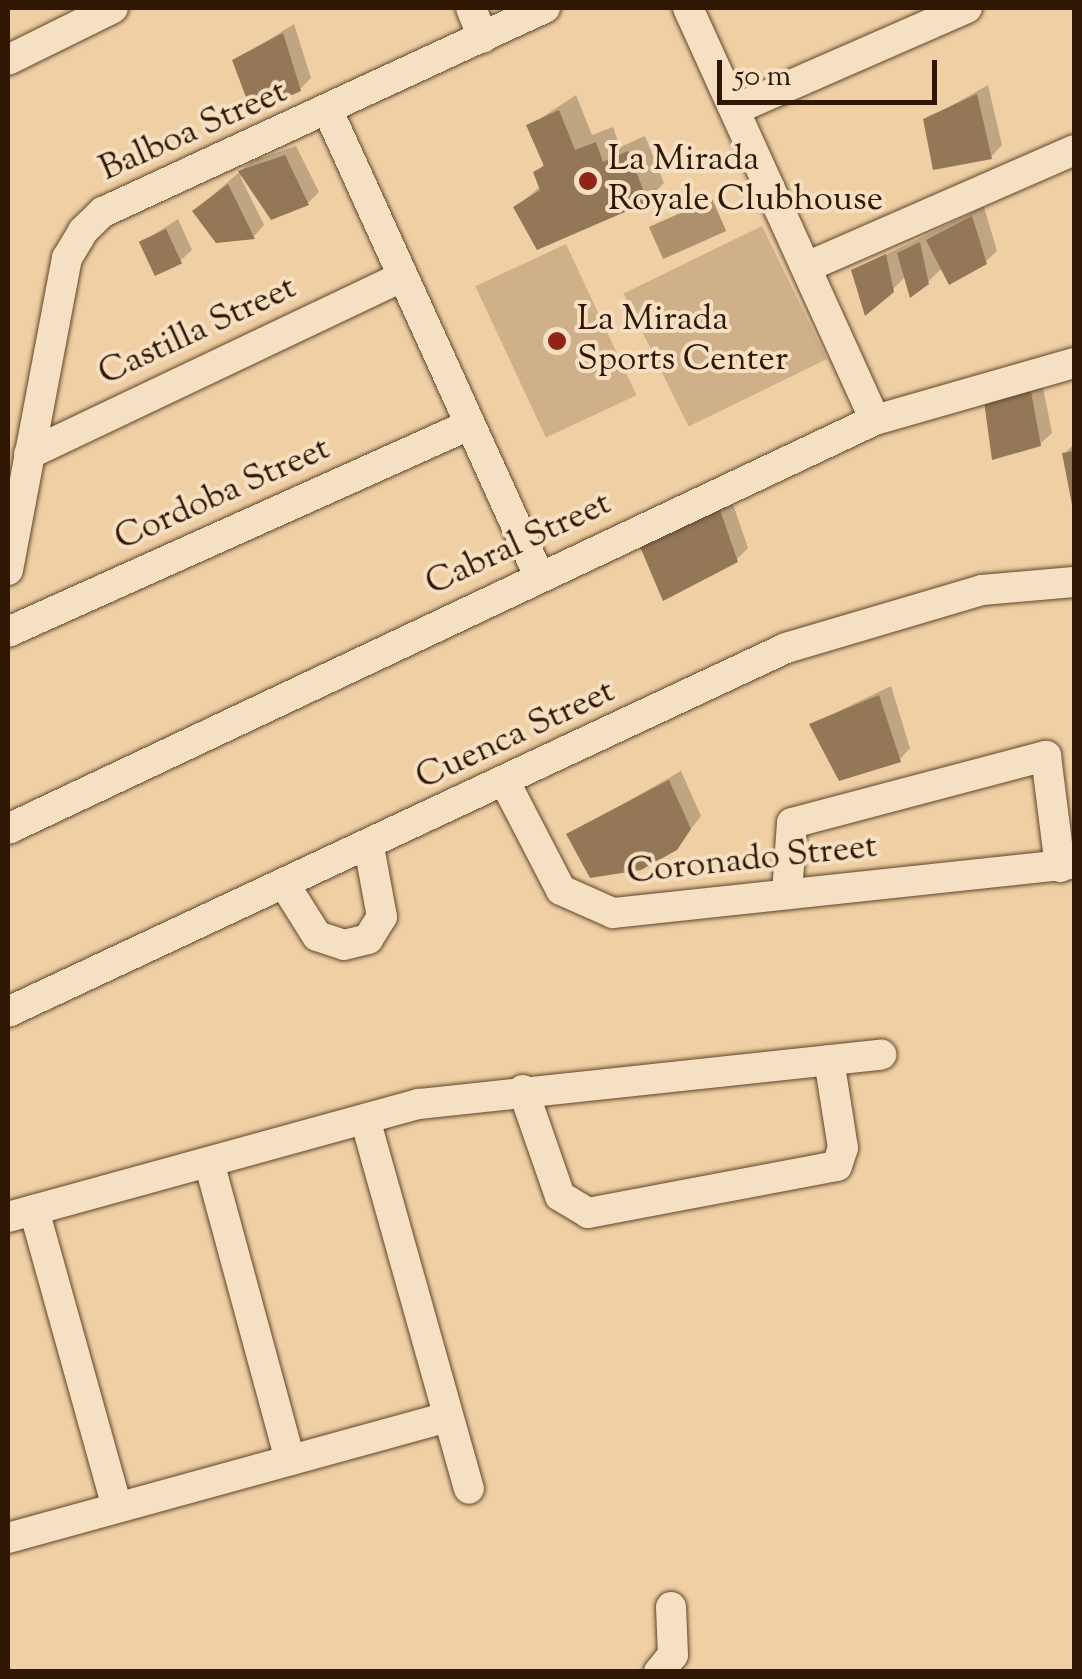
<!DOCTYPE html>
<html>
<head>
<meta charset="utf-8">
<style>
  body { margin:0 }
  #map { position:relative; width:1082px; height:1679px; overflow:hidden; background:#efcfa3; font-family:"Sorts Mill Goudy",serif }
  div>[style] { position:absolute }
  [style*='--x'] { left:calc(var(--x)*1px); top:calc(var(--y)*1px); width:calc(var(--w)*1px); rotate:calc(var(--a)*1deg) }
  .green>* { inset:0; background:#cfb088; transform-origin:0 0 }
  .water>* { inset:0; background:#ae906d; transform-origin:0 0 }
  .shadow>* { inset:0; background:#0003 }
  .building>* { inset:0; background:#937756; transform-origin:0 0 }
  .roads { filter:drop-shadow(0 0 2px #60452b) drop-shadow(0 0 2px #60452b) }
  .minor>* { height:30px; margin:-15px; padding:0 15px; transform-origin:15px; border-radius:15px; background:#f5e0c3 }
  .dots>* { width:28px; height:28px; translate:-50% -50%; box-sizing:border-box; border:5px solid #f5e0c3; border-radius:50% }
  span { translate:-50% -50%; white-space:nowrap; text-align:center; line-height:1.15; -webkit-text-stroke:8px #f5e0c3; paint-order:stroke }
  .street-label { font-size:35px; color:#301703 }
  .poi-label { font-size:35px; color:#301703 }
  .left { translate:0 -50%; text-align:left }
  .frame { position:absolute; inset:0; border:10px solid #301703; pointer-events:none }
  .scale { position:absolute; left:717px; top:60px; width:220px; height:45px; box-sizing:border-box; border:5px solid #301703; border-top:0; padding-left:12px; font-size:30px; line-height:35px; white-space:nowrap; color:#301703; -webkit-text-stroke:8px #f5e0c3; paint-order:stroke }
</style>
</head>
<body>
<div id="map">
  <div class="green">
    <i style="left:762px;top:226px;width:148px;height:154px;rotate:64deg"></i>
    <i style="left:566px;top:244px;width:167px;height:100px;rotate:65deg"></i>
  </div>
  <div class="water">
    <i style="left:712px;top:199px;width:35px;height:69px;rotate:66deg"></i>
  </div>
  <div class="shadow">
    <i style="clip-path:polygon(294px 24px,311px 78px,300px 89px,235px 61px)"></i>
    <i style="clip-path:polygon(988px 85px,1002px 145px,991px 157px,926px 120px)"></i>
    <i style="clip-path:polygon(576px 95px,592px 135px,613px 127px,620px 147px,645px 136px,664px 183px,647px 200px,516px 207px,541px 186px,536px 173px,545px 163px,529px 126px)"></i>
    <i style="clip-path:polygon(296px 146px,319px 192px,308px 203px,240px 176px,264px 225px,254px 236px,207px 200px,252px 161px)"></i>
    <i style="clip-path:polygon(984px 207px,997px 251px,985px 262px,943px 267px,928px 282px,906px 276px,892px 290px,854px 270px)"></i>
    <i style="clip-path:polygon(178px 219px,192px 250px,180px 261px,142px 242px)"></i>
    <i style="clip-path:polygon(1041px 377px,1052px 433px,1040px 444px,987px 401px)"></i>
    <i style="clip-path:polygon(1074px 444px,1074px 506px,1064px 454px)"></i>
    <i style="clip-path:polygon(731px 498px,748px 548px,736px 560px,641px 542px)"></i>
    <i style="clip-path:polygon(891px 686px,910px 748px,899px 760px,812px 724px)"></i>
    <i style="clip-path:polygon(681px 771px,701px 816px,676px 848px,569px 835px)"></i>
  </div>
  <div class="building">
    <i style="clip-path:polygon(283px 33px,301px 91px,252px 113px,232px 60px)"></i>
    <i style="clip-path:polygon(977px 94px,992px 159px,933px 170px,923px 119px)"></i>
    <i style="clip-path:polygon(559px 110px,575px 150px,596px 142px,603px 162px,628px 151px,648px 202px,537px 250px,513px 207px,540px 190px,533px 172px,544px 166px,526px 125px)"></i>
    <i style="clip-path:polygon(285px 155px,309px 205px,271px 220px,238px 171px)"></i>
    <i style="clip-path:polygon(228px 184px,255px 239px,216px 243px,192px 211px)"></i>
    <i style="clip-path:polygon(972px 216px,987px 264px,949px 285px,926px 240px)"></i>
    <i style="left:166px;top:229px;width:38px;height:30px;rotate:65deg"></i>
    <i style="clip-path:polygon(920px 242px,929px 284px,910px 298px,897px 253px)"></i>
    <i style="clip-path:polygon(886px 254px,894px 292px,865px 316px,851px 270px)"></i>
    <i style="clip-path:polygon(1030px 386px,1041px 446px,992px 460px,984px 401px)"></i>
    <i style="clip-path:polygon(1074px 451px,1074px 510px,1073px 510px,1062px 453px)"></i>
    <i style="clip-path:polygon(719px 507px,738px 562px,663px 601px,638px 542px)"></i>
    <i style="clip-path:polygon(879px 695px,901px 762px,839px 781px,809px 724px)"></i>
    <i style="clip-path:polygon(669px 780px,691px 829px,677px 850px,641px 870px,590px 878px,566px 834px)"></i>
  </div>
  <div class="roads">
    <div class="minor">
      <i style="--x:471;--y:8;--w:32;--a:68"></i>
      <i style="--x:688;--y:8;--w:452;--a:65.6"></i>
      <i style="--x:8;--y:60;--w:117;--a:-26.3"></i>
      <i style="--x:736;--y:109;--w:252;--a:-23.6"></i>
      <i style="--x:329;--y:113;--w:508;--a:65.6"></i>
      <i style="--x:809;--y:266;--w:289;--a:-23.6"></i>
      <i style="--x:29;--y:454;--w:411;--a:-25.4"></i>
      <i style="--x:8;--y:570;--w:318;--a:-79.3"></i>
      <i style="--x:67;--y:258;--w:31;--a:-59"></i>
      <i style="--x:83;--y:231;--w:28;--a:-44"></i>
      <i style="--x:103;--y:212;--w:487;--a:-24.8"></i>
      <i style="--x:8;--y:632;--w:505;--a:-24.18"></i>
      <i style="--x:506;--y:784;--w:119;--a:62.6"></i>
      <i style="--x:561;--y:890;--w:57;--a:23.9"></i>
      <i style="--x:613;--y:913;--w:464;--a:-6.1"></i>
      <i style="--x:8;--y:829;--w:959;--a:-25.26"></i>
      <i style="--x:875;--y:420;--w:207;--a:-16"></i>
      <i style="--x:285;--y:885;--w:60;--a:57.9"></i>
      <i style="--x:317;--y:936;--w:28;--a:18"></i>
      <i style="--x:344;--y:945;--w:25;--a:-14"></i>
      <i style="--x:368;--y:939;--w:26;--a:-58"></i>
      <i style="--x:382;--y:917;--w:71;--a:-100.5"></i>
      <i style="--x:787;--y:894;--w:71;--a:-86"></i>
      <i style="--x:792;--y:823;--w:263;--a:-14.8"></i>
      <i style="--x:1046;--y:756;--w:112;--a:82.8"></i>
      <i style="--x:8;--y:1012;--w:859;--a:-25.07"></i>
      <i style="--x:786;--y:648;--w:204;--a:-16.5"></i>
      <i style="--x:982;--y:590;--w:92;--a:-5"></i>
      <i style="--x:523;--y:1090;--w:112;--a:70.8"></i>
      <i style="--x:560;--y:1196;--w:33;--a:31"></i>
      <i style="--x:588;--y:1213;--w:253;--a:-10.7"></i>
      <i style="--x:837;--y:1166;--w:19;--a:-72"></i>
      <i style="--x:843;--y:1148;--w:89;--a:-99"></i>
      <i style="--x:365;--y:1119;--w:384;--a:74.3"></i>
      <i style="--x:209;--y:1162;--w:309;--a:74.8"></i>
      <i style="--x:34;--y:1210;--w:308;--a:74.4"></i>
      <i style="--x:8;--y:1217;--w:426;--a:-15.4"></i>
      <i style="--x:419;--y:1104;--w:465;--a:-6.1"></i>
      <i style="--x:8;--y:1538;--w:456;--a:-15.4"></i>
      <i style="--x:659;--y:1672;--w:22;--a:-51"></i>
      <i style="--x:673;--y:1655;--w:48;--a:-92.4"></i>
    </div>
  </div>
  <div class="dots">
    <i style="left:588px;top:181px;background:#8f2418"></i>
    <i style="left:557px;top:341px;background:#8f2418"></i>
  </div>
  <div class="street-label">
    <span style="left:194px;top:132px;rotate:-24deg">Balboa Street</span>
    <span style="left:198px;top:332px;rotate:-25deg">Castilla Street</span>
    <span style="left:223px;top:495px;rotate:-24deg">Cordoba Street</span>
    <span style="left:519px;top:545px;rotate:-25deg">Cabral Street</span>
    <span style="left:516px;top:736px;rotate:-25deg">Cuenca Street</span>
    <span style="left:752px;top:861px;rotate:-6deg">Coronado Street</span>
  </div>
  <div class="poi-label">
    <span class="left" style="left:608px;top:181px">La Mirada<br>Royale Clubhouse</span>
    <span class="left" style="left:577px;top:341px">La Mirada<br>Sports Center</span>
  </div>
  <div class="frame"></div>
  <div class="scale">50 m</div>
</div>
</body>
</html>
